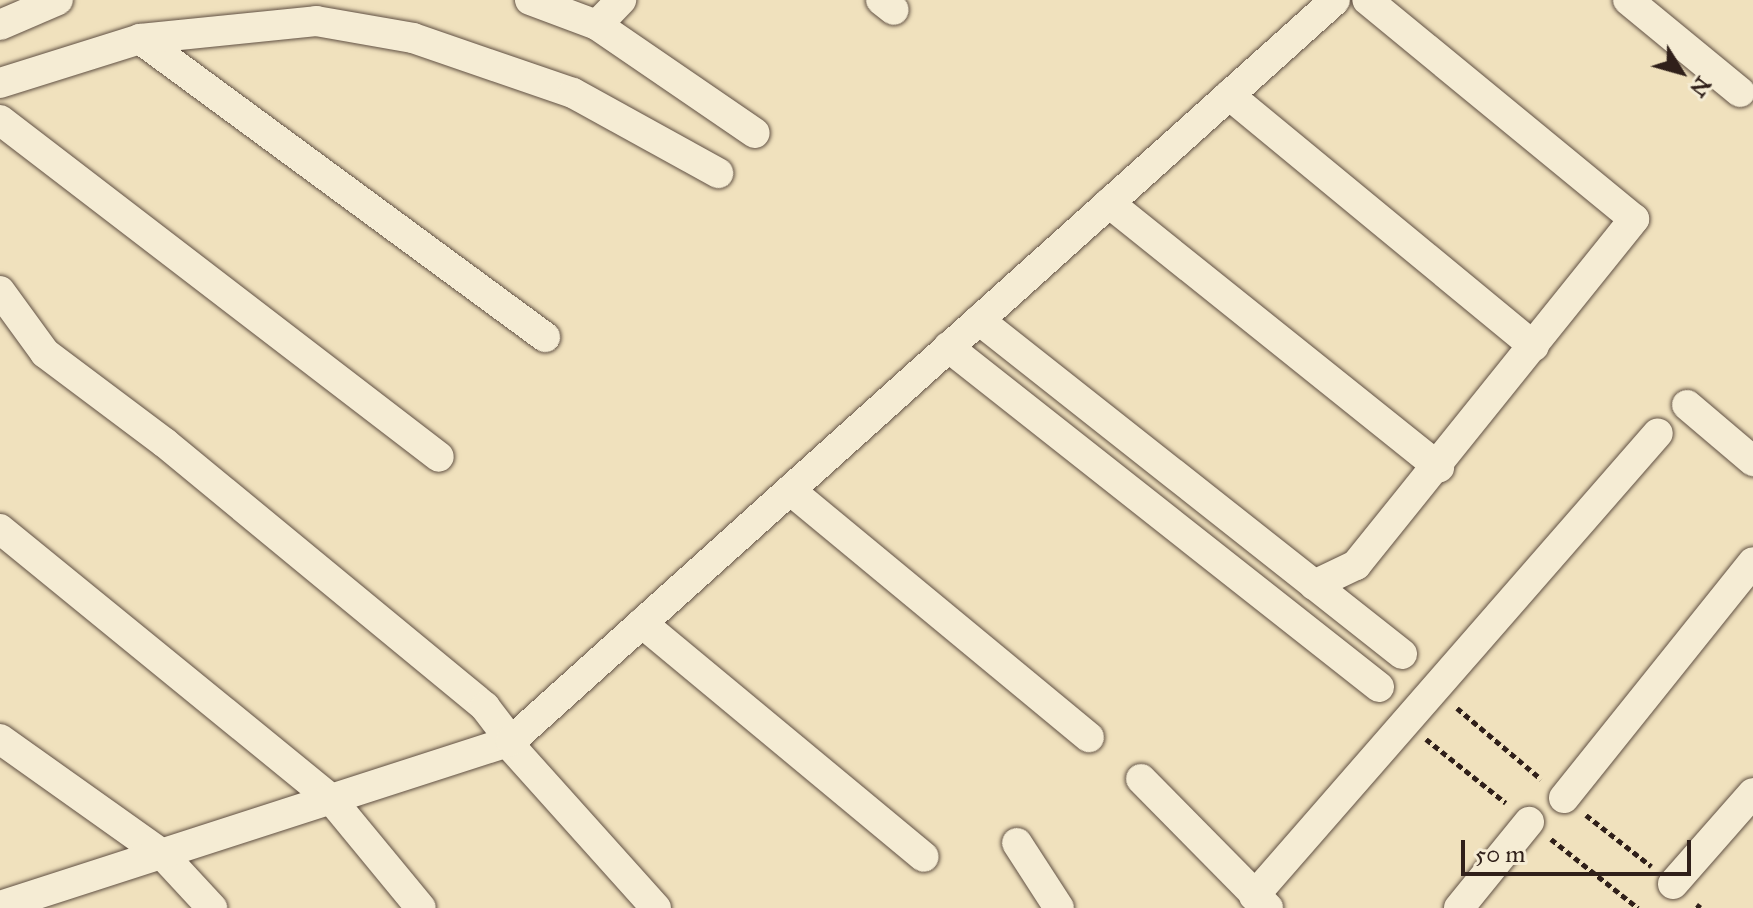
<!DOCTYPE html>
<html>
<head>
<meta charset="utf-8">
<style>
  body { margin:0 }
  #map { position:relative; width:1753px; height:908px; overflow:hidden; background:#f0e1bd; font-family:"IM FELL Great Primer",serif }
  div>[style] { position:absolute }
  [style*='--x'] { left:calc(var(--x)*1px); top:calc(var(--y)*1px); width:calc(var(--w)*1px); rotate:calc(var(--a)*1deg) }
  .path>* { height:5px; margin-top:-2.5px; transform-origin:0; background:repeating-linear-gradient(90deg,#30201a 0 6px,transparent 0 10px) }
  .roads { filter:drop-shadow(0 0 2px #605043) drop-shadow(0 0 2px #605043) }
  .street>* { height:30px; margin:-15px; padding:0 15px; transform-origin:15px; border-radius:15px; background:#f5ecd4 }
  span { translate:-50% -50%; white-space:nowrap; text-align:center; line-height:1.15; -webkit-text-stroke:6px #f5ecd4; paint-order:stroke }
  .north { position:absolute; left:1641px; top:32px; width:80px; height:80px; -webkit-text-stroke:6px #f5ecd4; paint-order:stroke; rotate:127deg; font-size:22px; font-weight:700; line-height:32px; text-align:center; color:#30201a }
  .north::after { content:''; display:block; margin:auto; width:28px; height:36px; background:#30201a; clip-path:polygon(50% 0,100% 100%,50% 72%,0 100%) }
  .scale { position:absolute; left:1461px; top:840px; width:230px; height:36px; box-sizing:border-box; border:4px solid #30201a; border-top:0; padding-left:10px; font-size:24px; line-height:28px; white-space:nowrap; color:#30201a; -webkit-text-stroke:6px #f5ecd4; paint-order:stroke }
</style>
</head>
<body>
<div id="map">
  <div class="path">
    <i style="--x:1457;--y:708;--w:110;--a:40.2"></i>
    <i style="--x:1426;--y:739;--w:102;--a:38.7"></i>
    <i style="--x:1586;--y:815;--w:83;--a:38.1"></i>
    <i style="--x:1551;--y:839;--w:111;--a:38.4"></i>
    <i style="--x:1697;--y:908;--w:5;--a:-53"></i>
  </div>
  <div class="roads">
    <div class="street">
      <i style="--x:530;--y:0;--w:72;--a:20.5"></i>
      <i style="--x:597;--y:25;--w:191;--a:34.4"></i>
      <i style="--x:881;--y:0;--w:16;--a:38"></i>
      <i style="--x:1628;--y:0;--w:145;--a:39.4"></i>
      <i style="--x:0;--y:25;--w:63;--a:-23.3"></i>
      <i style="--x:597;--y:25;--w:35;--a:-46"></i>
      <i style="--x:140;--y:39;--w:503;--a:36.35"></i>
      <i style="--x:0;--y:83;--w:147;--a:-17.4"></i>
      <i style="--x:140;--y:39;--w:177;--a:-5.8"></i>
      <i style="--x:316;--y:21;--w:98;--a:9.9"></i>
      <i style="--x:413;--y:38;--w:169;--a:19"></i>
      <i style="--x:573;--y:93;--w:166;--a:28.9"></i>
      <i style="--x:1229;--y:95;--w:395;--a:39.5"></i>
      <i style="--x:0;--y:120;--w:553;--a:37.51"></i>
      <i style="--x:1109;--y:203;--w:423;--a:38.7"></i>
      <i style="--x:0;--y:291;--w:77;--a:54"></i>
      <i style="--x:45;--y:353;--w:150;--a:36.9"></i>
      <i style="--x:165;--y:443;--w:415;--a:39.5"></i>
      <i style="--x:485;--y:707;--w:43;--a:52.6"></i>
      <i style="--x:979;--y:320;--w:539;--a:38.29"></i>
      <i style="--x:948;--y:347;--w:549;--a:38.27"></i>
      <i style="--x:1687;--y:405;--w:87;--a:40.3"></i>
      <i style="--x:790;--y:490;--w:388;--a:39.6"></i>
      <i style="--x:0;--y:529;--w:427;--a:39.2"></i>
      <i style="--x:331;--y:799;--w:141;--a:50.5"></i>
      <i style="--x:1314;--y:585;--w:47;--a:-25.5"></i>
      <i style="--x:1356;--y:565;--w:444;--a:-51.2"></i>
      <i style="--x:1634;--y:219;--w:345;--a:-140.6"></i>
      <i style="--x:642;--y:623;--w:366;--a:39.7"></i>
      <i style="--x:0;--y:739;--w:199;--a:35.4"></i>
      <i style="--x:162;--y:854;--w:74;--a:47.2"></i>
      <i style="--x:507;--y:742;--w:223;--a:48.1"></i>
      <i style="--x:1141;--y:779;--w:181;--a:45.4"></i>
      <i style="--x:1564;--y:798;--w:302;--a:-51.3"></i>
      <i style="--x:1017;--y:843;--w:77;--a:57.1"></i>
      <i style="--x:1673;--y:884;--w:121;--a:-48.7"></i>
      <i style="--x:1254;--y:896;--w:614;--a:-48.89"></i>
      <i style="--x:0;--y:906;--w:537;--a:-17.9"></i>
      <i style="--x:511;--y:741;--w:1108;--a:-41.96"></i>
      <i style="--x:1459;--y:908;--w:111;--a:-50.9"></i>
    </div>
  </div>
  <div class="north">N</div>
  <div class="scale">50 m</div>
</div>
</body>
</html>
